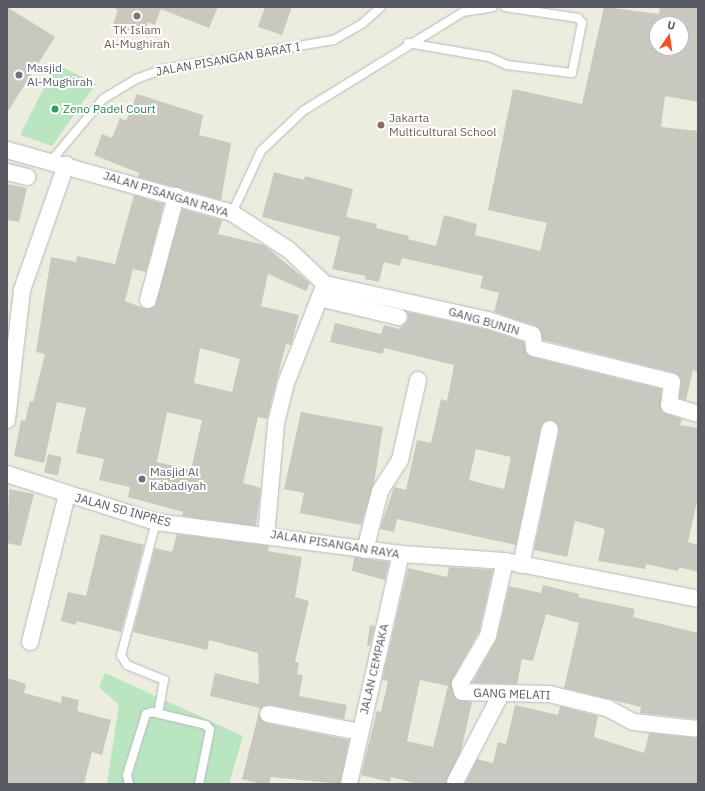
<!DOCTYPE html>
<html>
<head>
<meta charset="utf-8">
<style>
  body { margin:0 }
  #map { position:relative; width:705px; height:791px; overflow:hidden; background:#ececdf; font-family:"IBM Plex Sans",sans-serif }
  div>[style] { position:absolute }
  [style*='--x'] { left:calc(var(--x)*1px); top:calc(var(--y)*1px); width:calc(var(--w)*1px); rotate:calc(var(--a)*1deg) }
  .green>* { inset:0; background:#bae5c1 }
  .building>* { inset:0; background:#c9c8bf; transform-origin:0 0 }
  .roads { filter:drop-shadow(0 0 1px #b8b9bf) drop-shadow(0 0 1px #b8b9bf) }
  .lane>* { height:8px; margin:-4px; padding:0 4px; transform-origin:4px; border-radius:4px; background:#fff }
  .street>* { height:16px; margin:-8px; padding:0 8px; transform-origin:8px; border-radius:8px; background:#fff }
  .dots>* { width:11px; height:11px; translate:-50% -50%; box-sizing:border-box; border:2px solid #fff; border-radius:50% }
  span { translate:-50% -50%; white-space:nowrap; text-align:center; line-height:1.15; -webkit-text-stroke:4px #fff; paint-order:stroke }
  .education-label { font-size:12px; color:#785e54 }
  .left { translate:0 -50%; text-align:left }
  .street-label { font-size:12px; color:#585b61 }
  .worship-label { font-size:12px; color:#5b616d }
  .leisure-label { font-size:12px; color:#27864d }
  .frame { position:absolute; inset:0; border:8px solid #585b61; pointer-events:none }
  .north { position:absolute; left:649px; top:16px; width:40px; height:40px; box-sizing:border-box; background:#fff; border:1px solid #bcbdc0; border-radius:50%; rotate:13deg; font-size:11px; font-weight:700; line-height:16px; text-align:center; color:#585b61 }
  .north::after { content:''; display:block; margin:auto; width:14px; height:18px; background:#ee5423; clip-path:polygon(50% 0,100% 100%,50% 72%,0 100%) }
</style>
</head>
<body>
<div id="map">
  <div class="green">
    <i style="clip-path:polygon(56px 64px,96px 84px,52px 146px,20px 135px)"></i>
    <i style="clip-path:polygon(105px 673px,243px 736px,229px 784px,107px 784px,119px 705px,99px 687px)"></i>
  </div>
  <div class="building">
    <i style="clip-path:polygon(7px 7px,55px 37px,7px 113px)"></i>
    <i style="clip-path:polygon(113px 7px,218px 7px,209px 28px,161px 9px,155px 25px,148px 22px,143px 35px,113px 24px,118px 10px)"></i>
    <i style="clip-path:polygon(265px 7px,292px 7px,282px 35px,258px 27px)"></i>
    <i style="clip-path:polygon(evenodd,604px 7px,659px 14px,660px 7px,698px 7px,698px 102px,665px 96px,661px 127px,698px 131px,698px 372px,693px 370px,686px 400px,679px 398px,681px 379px,675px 373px,543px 340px,536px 326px,494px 312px,499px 293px,480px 288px,483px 276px,402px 258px,400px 266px,384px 262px,379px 282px,365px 279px,366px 276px,332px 269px,340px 237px,262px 217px,274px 172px,304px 180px,305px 176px,353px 189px,346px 217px,377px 224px,376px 228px,409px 236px,408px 239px,436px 246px,444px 215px,477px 224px,475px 235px,540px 251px,547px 223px,488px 210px,513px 89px,582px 104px,604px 7px,657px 24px,681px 24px,681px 48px,657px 48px,657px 24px)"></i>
    <i style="clip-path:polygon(137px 94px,203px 115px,199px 135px,231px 143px,221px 200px,138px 177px,139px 173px,94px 155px,102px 134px,112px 138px,120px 118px,126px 121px)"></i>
    <i style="clip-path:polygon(7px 184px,27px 188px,19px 222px,7px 220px)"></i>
    <i style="clip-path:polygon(evenodd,134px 195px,164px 204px,146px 272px,133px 269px,125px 301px,146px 309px,155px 306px,182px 209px,222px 220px,218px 234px,264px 245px,310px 283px,306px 291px,268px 274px,261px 306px,299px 315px,291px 345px,286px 344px,267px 419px,258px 417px,243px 483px,261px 488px,256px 526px,182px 516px,183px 512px,128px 497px,130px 487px,99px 480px,104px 459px,76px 453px,86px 408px,57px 402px,44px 463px,14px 456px,21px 420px,25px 421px,30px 401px,33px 402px,45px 354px,36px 352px,51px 257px,76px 262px,77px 256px,115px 264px,134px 195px,200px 348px,240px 359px,232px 392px,194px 383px,200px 348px,134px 195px,167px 412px,202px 420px,191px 470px,157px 462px,167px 412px)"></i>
    <i style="clip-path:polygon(evenodd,407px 312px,485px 329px,524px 342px,527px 354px,532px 357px,661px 389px,662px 412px,682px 419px,680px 425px,698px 428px,698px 497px,688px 542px,698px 545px,698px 572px,679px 567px,678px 571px,646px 564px,645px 569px,598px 561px,605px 529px,575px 521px,567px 557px,534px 550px,559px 431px,552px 420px,541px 427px,516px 545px,397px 519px,394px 532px,380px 529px,394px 487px,406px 490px,417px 440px,431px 443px,441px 399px,447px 401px,454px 365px,384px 348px,383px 354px,330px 342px,335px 323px,381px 334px,384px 325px,399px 329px,408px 320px,407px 312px,476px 449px,511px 457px,504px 489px,469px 480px,476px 449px)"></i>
    <i style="clip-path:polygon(301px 412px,383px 427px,374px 483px,361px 525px,300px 513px,304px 493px,284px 489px)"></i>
    <i style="left:48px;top:454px;width:14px;height:19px;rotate:12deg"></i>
    <i style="clip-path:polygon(9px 489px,34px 494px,21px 546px,7px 543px)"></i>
    <i style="clip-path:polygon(101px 534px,144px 545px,121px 632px,77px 621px,76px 625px,61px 621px,68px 592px,86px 596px)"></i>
    <i style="clip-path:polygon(177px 534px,269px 546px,268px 551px,302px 557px,295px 597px,309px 601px,295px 662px,299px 663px,297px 674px,303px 675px,299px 696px,347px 705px,344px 719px,270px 705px,259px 712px,260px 708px,210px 696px,215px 673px,259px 684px,258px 653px,209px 640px,207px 650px,133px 632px,155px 548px,172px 552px)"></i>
    <i style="clip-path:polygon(354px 557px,389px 562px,385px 580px,352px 571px)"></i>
    <i style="clip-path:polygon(evenodd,449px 567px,493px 570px,479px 632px,452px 680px,456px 699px,472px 702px,461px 751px,446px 784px,418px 784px,391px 777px,390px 782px,361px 775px,377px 711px,381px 712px,388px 681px,382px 680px,408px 568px,447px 577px,449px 567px,420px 680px,448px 686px,433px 747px,407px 741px,420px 680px)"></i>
    <i style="clip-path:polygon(543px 585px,579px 594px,578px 597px,635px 609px,633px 617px,698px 633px,698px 719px,640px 713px,641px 707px,564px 688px,579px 623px,546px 614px,533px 661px,522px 659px,517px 684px,472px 683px,497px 638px,509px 586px,541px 593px)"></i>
    <i style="clip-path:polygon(370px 625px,375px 626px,370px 646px,367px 645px)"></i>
    <i style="clip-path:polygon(7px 678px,26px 684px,24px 693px,61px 703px,62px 696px,79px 700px,77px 711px,111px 720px,102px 755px,92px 752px,84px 784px,7px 784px)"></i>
    <i style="clip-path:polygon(515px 705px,558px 715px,560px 706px,598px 716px,594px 737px,644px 753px,649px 733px,698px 738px,698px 784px,465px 784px,477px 759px,493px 763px,498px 742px,506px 744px)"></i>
    <i style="clip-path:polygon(259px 712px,266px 723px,349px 740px,340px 784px,271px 777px,269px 784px,262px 784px,242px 779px)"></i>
  </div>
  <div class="roads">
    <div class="lane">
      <i style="--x:408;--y:43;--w:82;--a:9.8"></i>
      <i style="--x:489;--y:57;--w:20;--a:24"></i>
      <i style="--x:507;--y:65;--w:65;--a:7"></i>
      <i style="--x:572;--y:73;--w:51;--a:-78.7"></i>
      <i style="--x:582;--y:23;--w:6;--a:-129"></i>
      <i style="--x:578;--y:18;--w:74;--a:-171.4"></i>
      <i style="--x:51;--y:161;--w:81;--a:-50"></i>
      <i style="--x:103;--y:99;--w:39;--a:-31"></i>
      <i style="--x:136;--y:79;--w:30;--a:-20"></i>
      <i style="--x:164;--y:69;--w:172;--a:-9.7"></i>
      <i style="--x:334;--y:40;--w:34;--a:-30"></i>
      <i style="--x:363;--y:23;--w:24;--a:-42"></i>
      <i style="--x:232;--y:213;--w:68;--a:-64.9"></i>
      <i style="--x:261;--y:151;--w:58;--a:-43.6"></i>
      <i style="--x:303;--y:111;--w:188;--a:-31.7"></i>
      <i style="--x:463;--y:12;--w:30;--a:-9"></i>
      <i style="--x:156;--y:522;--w:138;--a:104.7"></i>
      <i style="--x:121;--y:655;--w:12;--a:59"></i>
      <i style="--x:127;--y:665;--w:40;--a:22"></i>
      <i style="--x:164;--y:680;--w:34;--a:100"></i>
      <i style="--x:129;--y:784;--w:9;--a:-103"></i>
      <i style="--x:127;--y:775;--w:64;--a:-72.7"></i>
      <i style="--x:146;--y:714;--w:6;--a:-18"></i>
      <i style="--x:152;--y:712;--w:56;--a:13.5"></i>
      <i style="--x:206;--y:725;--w:6;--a:51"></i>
      <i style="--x:210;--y:730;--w:55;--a:101.5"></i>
    </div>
    <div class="street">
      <i style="--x:7;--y:150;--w:234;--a:15.6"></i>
      <i style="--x:232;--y:213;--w:68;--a:33"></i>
      <i style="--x:289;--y:250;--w:50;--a:43.4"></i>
      <i style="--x:7;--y:172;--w:21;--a:14"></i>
      <i style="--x:325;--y:284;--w:167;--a:12.5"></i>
      <i style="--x:488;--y:320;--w:47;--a:18.4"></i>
      <i style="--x:533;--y:335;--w:13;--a:86"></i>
      <i style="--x:534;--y:348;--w:142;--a:13.8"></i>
      <i style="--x:672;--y:382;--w:23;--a:97"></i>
      <i style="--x:669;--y:405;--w:30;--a:17"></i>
      <i style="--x:319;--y:298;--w:82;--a:13.4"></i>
      <i style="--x:148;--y:300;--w:108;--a:-74.9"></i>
      <i style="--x:7;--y:420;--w:131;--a:-83.4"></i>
      <i style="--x:22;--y:290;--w:133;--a:-70.6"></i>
      <i style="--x:7;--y:474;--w:157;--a:17.9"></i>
      <i style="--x:156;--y:522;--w:247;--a:7.4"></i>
      <i style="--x:401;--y:554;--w:104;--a:3.9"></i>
      <i style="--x:505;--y:561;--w:197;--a:11.1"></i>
      <i style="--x:266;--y:536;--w:113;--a:-84.9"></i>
      <i style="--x:276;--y:423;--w:41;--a:-76"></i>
      <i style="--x:286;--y:383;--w:106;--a:-68.5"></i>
      <i style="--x:365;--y:550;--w:61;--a:-75.7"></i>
      <i style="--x:380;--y:491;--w:37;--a:-57"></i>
      <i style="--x:400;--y:460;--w:82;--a:-77.3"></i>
      <i style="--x:505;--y:561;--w:77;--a:102.8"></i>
      <i style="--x:488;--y:636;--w:56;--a:120.3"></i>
      <i style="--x:460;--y:684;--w:8;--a:76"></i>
      <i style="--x:462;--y:692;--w:87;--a:1.3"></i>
      <i style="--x:549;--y:694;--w:60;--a:13.6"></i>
      <i style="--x:607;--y:708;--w:30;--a:28"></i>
      <i style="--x:633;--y:722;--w:65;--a:6.1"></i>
      <i style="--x:521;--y:565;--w:139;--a:-78"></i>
      <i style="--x:30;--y:642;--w:152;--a:-75.9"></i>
      <i style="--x:268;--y:714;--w:94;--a:11.1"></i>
      <i style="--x:455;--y:782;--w:99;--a:-62.4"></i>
      <i style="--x:349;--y:784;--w:236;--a:-77.3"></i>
    </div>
  </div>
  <div class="dots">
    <i style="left:137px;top:16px;background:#8d6e63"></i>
    <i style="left:19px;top:75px;background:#6b7280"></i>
    <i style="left:55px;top:109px;background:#2e9e5b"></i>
    <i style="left:381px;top:125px;background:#8d6e63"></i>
    <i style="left:142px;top:479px;background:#6b7280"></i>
  </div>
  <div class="education-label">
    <span style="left:137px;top:37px">TK Islam<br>Al-Mughirah</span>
    <span class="left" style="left:389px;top:125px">Jakarta<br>Multicultural School</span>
  </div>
  <div class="street-label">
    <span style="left:228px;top:59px;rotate:-10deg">JALAN PISANGAN BARAT I</span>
    <span style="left:166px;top:194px;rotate:17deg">JALAN PISANGAN RAYA</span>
    <span style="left:484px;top:321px;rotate:16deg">GANG BUNIN</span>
    <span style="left:123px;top:510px;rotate:15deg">JALAN SD INPRES</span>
    <span style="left:335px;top:544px;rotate:9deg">JALAN PISANGAN RAYA</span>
    <span style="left:374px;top:669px;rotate:-77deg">JALAN CEMPAKA</span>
    <span style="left:512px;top:694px;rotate:2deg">GANG MELATI</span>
  </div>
  <div class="worship-label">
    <span class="left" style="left:27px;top:75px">Masjid<br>Al-Mughirah</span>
    <span class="left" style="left:150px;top:479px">Masjid Al<br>Kabadiyah</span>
  </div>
  <div class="leisure-label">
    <span class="left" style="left:63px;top:109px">Zeno Padel Court</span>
  </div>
  <div class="frame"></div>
  <div class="north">U</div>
</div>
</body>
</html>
